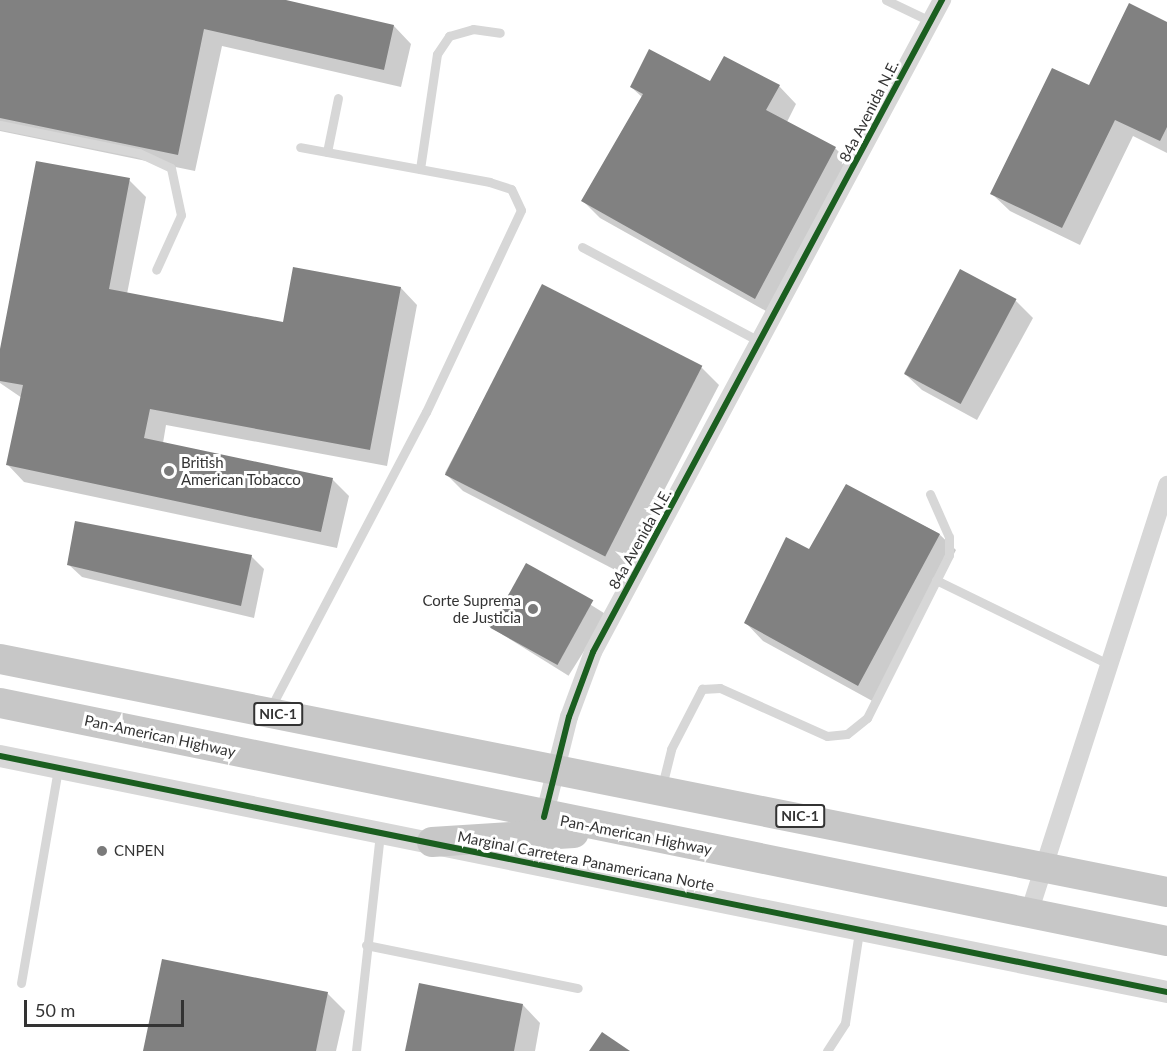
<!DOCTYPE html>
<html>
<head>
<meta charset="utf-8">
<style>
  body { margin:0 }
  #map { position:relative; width:1167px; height:1051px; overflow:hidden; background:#fff; font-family:Lato,sans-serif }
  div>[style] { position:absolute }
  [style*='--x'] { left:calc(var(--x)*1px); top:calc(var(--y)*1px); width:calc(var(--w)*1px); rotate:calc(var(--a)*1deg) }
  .shadow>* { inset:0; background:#0003; transform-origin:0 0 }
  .building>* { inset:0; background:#818181; transform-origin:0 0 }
  .service>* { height:9px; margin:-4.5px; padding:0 4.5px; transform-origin:4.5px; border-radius:4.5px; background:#d7d7d7 }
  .minor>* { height:18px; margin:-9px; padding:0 9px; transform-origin:9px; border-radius:9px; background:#d7d7d7 }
  .tertiary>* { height:22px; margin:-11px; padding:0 11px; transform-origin:11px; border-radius:11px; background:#d7d7d7 }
  .trunk>* { height:30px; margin:-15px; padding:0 15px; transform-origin:15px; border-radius:15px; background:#c7c7c7 }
  .cycleway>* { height:6px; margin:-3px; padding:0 3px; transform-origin:3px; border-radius:3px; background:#1b5e20 }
  .dots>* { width:16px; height:16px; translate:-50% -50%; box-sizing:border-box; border:3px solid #fff; border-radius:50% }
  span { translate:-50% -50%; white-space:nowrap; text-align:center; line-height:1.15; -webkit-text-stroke:6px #fff; paint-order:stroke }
  .shield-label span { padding:2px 4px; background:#fff; border:2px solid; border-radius:4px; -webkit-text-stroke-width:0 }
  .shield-label { font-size:14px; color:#333; font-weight:700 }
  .street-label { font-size:15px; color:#333 }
  .poi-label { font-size:15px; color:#333 }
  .left { translate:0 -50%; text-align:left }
  .right { translate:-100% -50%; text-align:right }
  .scale { position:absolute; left:24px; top:1000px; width:160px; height:27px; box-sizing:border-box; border:3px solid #333; border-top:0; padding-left:8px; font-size:18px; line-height:21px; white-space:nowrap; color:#333; -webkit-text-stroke:4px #fff; paint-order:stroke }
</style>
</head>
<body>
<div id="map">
  <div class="shadow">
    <i style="clip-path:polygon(0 0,280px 0,394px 26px,411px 44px,401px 87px,222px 46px,195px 171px,0 131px)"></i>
    <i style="clip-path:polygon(1167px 23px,1167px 153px,1133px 136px,1080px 245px,1010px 211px,992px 194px,1090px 87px)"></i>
    <i style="clip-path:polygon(779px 86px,796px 104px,787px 122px,835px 148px,853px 166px,773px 315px,600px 218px,583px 201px,642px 97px,631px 87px)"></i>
    <i style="clip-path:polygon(129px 180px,146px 197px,127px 294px,284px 324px,401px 288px,417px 305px,387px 466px,166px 425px,163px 443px,332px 479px,349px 496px,337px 548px,24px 482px,8px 465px,22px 398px,0 383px,0 357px)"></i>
    <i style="clip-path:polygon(960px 271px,1015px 300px,1033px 318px,977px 420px,922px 390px,904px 373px)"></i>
    <i style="clip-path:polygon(543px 286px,702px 368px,719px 385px,621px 573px,463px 491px,445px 473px)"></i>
    <i style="clip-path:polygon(847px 486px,938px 533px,956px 550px,876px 703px,763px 641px,746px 623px,810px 551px)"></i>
    <i style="clip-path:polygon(251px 556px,264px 569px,254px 618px,82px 577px,68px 564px)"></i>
    <i style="left:527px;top:565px;width:94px;height:72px;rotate:32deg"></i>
    <i style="clip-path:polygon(327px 993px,345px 1011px,336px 1051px,145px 1051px)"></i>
    <i style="clip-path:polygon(523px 1005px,540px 1023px,535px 1051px,407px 1051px)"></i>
  </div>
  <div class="building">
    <i style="clip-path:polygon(0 0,286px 0,394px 25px,384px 70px,204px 29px,178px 155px,0 118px)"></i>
    <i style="clip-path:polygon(1129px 3px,1167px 22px,1167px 127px,1160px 141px,1115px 120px,1062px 228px,990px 194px,1052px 68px,1089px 85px)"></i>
    <i style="clip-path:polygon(649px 49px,710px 81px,724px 56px,780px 85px,766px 110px,836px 147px,755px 299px,581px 201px,643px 94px,630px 87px)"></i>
    <i style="clip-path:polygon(36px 161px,130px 178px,109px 289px,283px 322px,293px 267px,401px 287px,370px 450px,150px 409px,144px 438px,333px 478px,321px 532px,6px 465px,23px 385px,0 381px,0 349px)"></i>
    <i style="left:960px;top:269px;width:64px;height:119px;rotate:28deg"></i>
    <i style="left:542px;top:284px;width:180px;height:214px;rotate:27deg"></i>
    <i style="clip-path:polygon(846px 484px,940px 534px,858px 686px,744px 623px,786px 537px,809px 549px)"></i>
    <i style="clip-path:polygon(75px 521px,252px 555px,241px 606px,67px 565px)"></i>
    <i style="left:526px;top:563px;width:77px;height:74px;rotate:29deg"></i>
    <i style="clip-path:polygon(162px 959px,328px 992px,316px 1051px,143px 1051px)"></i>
    <i style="clip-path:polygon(419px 983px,523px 1004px,514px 1051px,405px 1051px)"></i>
    <i style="clip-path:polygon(602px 1032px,630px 1051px,589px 1051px)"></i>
  </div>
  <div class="service">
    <i style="--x:886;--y:0;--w:49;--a:25.5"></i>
    <i style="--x:0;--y:125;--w:142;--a:11.4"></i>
    <i style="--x:139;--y:153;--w:35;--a:25"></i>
    <i style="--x:171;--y:168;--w:48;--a:78"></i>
    <i style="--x:181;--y:215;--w:60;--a:114.4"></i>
    <i style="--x:327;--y:152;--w:55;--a:-78.5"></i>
    <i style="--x:420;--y:169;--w:116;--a:-81.6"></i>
    <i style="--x:437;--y:54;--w:22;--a:-56"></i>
    <i style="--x:449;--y:36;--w:25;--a:-16"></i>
    <i style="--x:473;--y:29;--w:27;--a:8"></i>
    <i style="--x:582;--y:247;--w:203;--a:28"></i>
    <i style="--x:936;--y:580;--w:191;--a:26"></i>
    <i style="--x:271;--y:707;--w:333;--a:-62.3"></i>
    <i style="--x:426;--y:412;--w:223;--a:-64.8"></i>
    <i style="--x:521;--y:210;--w:23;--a:-115"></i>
    <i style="--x:511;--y:189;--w:22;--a:-162"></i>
    <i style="--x:490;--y:182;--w:193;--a:-169.6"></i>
    <i style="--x:662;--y:786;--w:38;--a:-76"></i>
    <i style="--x:671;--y:749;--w:68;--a:-62.7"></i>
    <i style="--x:702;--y:689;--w:18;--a:-3"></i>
    <i style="--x:720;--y:688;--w:117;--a:24.2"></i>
    <i style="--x:827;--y:736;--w:20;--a:-6"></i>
    <i style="--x:847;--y:734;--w:26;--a:-39"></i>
    <i style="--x:867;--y:718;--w:182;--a:-63.3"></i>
    <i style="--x:949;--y:555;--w:18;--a:-90"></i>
    <i style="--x:949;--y:537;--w:47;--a:-113.8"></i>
    <i style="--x:366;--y:945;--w:216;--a:11.5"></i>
    <i style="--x:21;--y:983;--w:217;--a:-80.2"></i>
    <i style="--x:356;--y:1051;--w:219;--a:-83.7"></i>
    <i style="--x:827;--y:1051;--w:33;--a:-57"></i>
    <i style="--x:845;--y:1023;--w:93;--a:-81.3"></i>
  </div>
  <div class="minor">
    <i style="--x:544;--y:817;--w:103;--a:-76"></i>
    <i style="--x:569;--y:717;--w:69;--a:-69.7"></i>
    <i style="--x:593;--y:652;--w:740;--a:-61.84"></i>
    <i style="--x:1029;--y:913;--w:450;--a:-72.1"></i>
  </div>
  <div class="tertiary">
    <i style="--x:0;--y:756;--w:1191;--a:11.43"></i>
  </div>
  <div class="trunk">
    <i style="--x:0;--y:659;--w:1190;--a:11.29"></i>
    <i style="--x:0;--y:703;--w:1191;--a:11.53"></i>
    <i style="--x:432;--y:842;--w:142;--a:-3.6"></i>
  </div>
  <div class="cycleway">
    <i style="--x:0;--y:756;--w:1191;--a:11.43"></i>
    <i style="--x:544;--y:817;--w:103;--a:-76"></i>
    <i style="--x:569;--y:717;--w:69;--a:-69.7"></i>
    <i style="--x:593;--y:652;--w:740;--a:-61.84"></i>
  </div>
  <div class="dots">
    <i style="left:169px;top:471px;background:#7a7a7a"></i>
    <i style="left:533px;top:609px;background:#7a7a7a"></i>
    <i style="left:102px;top:851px;background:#7a7a7a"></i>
  </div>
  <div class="shield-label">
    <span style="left:278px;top:714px">NIC-1</span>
    <span style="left:800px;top:816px">NIC-1</span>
  </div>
  <div class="street-label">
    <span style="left:869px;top:111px;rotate:-63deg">84a Avenida N.E.</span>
    <span style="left:640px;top:539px;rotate:-61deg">84a Avenida N.E.</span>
    <span style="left:160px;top:736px;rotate:12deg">Pan-American Highway</span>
    <span style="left:636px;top:835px;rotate:11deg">Pan-American Highway</span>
    <span style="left:586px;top:861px;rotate:11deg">Marginal Carretera Panamericana Norte</span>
  </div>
  <div class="poi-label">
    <span class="left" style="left:181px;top:471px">British<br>American Tobacco</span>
    <span class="right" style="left:521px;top:609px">Corte Suprema<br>de Justicia</span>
    <span class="left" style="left:114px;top:851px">CNPEN</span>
  </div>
  <div class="scale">50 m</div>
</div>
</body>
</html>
